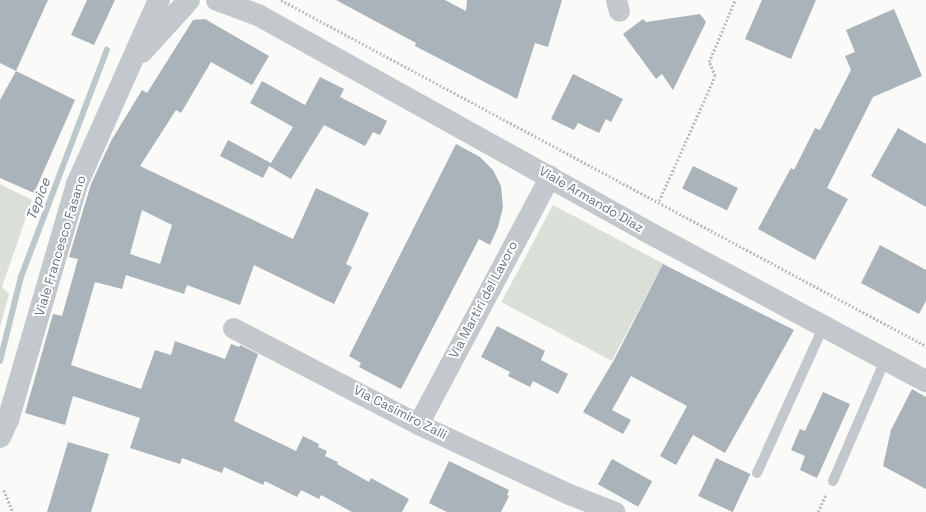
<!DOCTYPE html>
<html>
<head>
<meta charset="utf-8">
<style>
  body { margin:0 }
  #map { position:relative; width:926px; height:512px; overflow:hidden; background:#fafaf8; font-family:"Space Grotesk",sans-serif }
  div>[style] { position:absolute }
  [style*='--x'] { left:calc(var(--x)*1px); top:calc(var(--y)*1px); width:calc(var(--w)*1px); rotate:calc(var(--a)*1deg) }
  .green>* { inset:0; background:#dadfd7; transform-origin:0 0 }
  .stream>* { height:6px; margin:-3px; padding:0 3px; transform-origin:3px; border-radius:3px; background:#bbc7cb }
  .building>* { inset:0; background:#aab3b9; transform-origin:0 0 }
  .path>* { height:2.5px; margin-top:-1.25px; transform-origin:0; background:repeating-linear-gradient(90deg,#bbbfc2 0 2px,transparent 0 4px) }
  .service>* { height:10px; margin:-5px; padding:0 5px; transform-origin:5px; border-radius:5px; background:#c3c8cc }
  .minor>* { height:21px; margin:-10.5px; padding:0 10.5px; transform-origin:10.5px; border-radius:10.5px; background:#c3c8cc }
  .tertiary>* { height:22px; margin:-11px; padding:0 11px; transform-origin:11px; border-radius:11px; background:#c3c8cc }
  span { translate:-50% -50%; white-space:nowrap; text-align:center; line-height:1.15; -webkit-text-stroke:4px #fff; paint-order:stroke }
  .street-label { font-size:13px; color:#657683 }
  .water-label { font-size:14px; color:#60757c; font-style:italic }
</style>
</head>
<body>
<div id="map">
  <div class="green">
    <i style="clip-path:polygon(0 184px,32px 200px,2px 287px,9px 294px,0 327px)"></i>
    <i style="left:553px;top:205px;width:125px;height:110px;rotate:28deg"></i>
  </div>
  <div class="stream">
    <i style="--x:0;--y:361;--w:87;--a:-76"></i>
    <i style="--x:21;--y:277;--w:243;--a:-69.3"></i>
  </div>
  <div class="building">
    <i style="clip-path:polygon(0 0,48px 0,16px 71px,0 63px)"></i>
    <i style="clip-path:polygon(87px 0,115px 0,94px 45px,71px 35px)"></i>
    <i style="clip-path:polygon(336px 0,445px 0,466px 11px,467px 0,562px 0,548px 47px,535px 43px,517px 99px,415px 46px,416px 43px)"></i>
    <i style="clip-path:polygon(762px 0,816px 0,791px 59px,745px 39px)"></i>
    <i style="clip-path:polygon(894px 9px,922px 76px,873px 97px,827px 188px,848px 199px,815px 260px,758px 229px,791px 168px,794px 170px,815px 128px,820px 130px,851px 70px,845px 56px,855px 52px,846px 30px)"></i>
    <i style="clip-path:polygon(700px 14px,706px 22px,673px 90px,662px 74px,656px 79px,623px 34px,643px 19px,646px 22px)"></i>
    <i style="clip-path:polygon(evenodd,205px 19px,269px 56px,252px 85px,211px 62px,181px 113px,176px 110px,140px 166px,293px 239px,316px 188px,369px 213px,346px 264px,352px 267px,334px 304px,254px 265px,240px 305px,187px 285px,184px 294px,126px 275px,122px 289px,95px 282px,71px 365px,141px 389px,155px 350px,171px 355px,175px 341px,225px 359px,231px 344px,239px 347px,240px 345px,258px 354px,234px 421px,296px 451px,303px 436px,319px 444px,318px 447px,327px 451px,325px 456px,338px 462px,337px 464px,369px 482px,371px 478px,409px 499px,402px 512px,352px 512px,321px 495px,319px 499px,301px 490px,297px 497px,265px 481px,263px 485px,224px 467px,222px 473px,182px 458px,180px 464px,130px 448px,140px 418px,73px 396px,65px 425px,25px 413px,53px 314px,62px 316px,78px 259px,69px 257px,91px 184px,111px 141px,142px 90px,147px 93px,193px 20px,205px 19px,142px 210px,172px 225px,160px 264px,130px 254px,142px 210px)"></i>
    <i style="clip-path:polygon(16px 71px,75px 100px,34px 193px,0 178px,0 100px)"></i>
    <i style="clip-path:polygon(573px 74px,623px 99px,611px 122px,606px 119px,599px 133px,578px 123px,574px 130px,551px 119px)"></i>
    <i style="clip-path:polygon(320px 77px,344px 89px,340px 97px,387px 121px,380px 135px,373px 132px,365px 146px,324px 125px,291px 179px,269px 166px,263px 178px,220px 156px,228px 140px,271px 163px,293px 127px,250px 103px,262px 81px,305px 105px)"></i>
    <i style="clip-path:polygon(898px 128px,926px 144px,926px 207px,871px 176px)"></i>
    <i style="clip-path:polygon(456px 144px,480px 157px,493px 170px,501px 186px,503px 207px,498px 227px,490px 245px,479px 239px,401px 389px,359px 367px,361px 363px,349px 356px)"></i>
    <i style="left:693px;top:166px;width:50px;height:25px;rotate:26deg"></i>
    <i style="clip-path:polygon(880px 245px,926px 270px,926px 301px,919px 314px,861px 283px)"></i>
    <i style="clip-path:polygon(663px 264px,794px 330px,725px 453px,693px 435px,676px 465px,660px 456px,687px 406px,631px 376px,612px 410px,631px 420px,623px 434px,583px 412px,614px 360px)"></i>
    <i style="clip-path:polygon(497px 326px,545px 351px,541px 360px,568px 374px,558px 394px,533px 381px,530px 387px,508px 376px,510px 372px,481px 357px)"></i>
    <i style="clip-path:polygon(912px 389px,926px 397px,926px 489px,883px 466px,891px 430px)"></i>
    <i style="clip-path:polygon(823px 392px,850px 404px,817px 478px,800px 470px,805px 456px,791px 450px,800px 429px,805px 431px)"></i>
    <i style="clip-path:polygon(68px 442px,109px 454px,91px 512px,47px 512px)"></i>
    <i style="left:716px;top:458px;width:38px;height:42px;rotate:25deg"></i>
    <i style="left:612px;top:459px;width:46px;height:29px;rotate:29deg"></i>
    <i style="clip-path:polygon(449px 461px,509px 490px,507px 495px,509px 496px,501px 512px,447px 512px,429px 503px)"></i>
  </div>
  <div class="path">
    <i style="--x:281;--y:0;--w:732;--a:28.21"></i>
    <i style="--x:659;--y:201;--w:137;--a:-65.9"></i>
    <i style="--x:715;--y:76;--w:15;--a:-113"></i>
    <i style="--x:709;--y:62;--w:67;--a:-67.2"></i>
    <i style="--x:4;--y:490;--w:24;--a:68"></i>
    <i style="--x:818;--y:512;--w:20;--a:-66"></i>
  </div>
  <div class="service">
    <i style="--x:757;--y:473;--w:162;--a:-65.6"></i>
    <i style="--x:833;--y:481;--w:134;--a:-66.7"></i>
  </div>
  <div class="minor">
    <i style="--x:616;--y:0;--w:11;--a:75"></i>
    <i style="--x:233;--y:328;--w:208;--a:27.4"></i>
    <i style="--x:418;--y:424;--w:166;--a:24.9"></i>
    <i style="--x:569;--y:494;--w:49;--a:21.4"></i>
    <i style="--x:418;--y:424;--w:281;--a:-62"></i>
  </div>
  <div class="tertiary">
    <i style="--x:217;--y:0;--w:44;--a:20.1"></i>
    <i style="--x:258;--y:15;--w:442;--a:29.1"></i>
    <i style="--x:644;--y:230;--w:320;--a:28.2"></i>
    <i style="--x:142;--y:52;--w:70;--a:-47.9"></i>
    <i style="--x:0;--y:437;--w:19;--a:-65"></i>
    <i style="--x:8;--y:420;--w:246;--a:-73.7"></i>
    <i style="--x:77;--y:184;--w:201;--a:-66"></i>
  </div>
  <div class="street-label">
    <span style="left:591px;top:200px;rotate:30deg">Viale Armando Diaz</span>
    <span style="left:61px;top:246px;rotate:-73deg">Viale Francesco Fasano</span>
    <span style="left:484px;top:300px;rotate:-62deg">Via Martiri del Lavoro</span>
    <span style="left:400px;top:413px;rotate:27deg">Via Casimiro Zalli</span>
  </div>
  <div class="water-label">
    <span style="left:38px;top:199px;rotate:-69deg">Tepice</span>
  </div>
</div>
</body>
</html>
